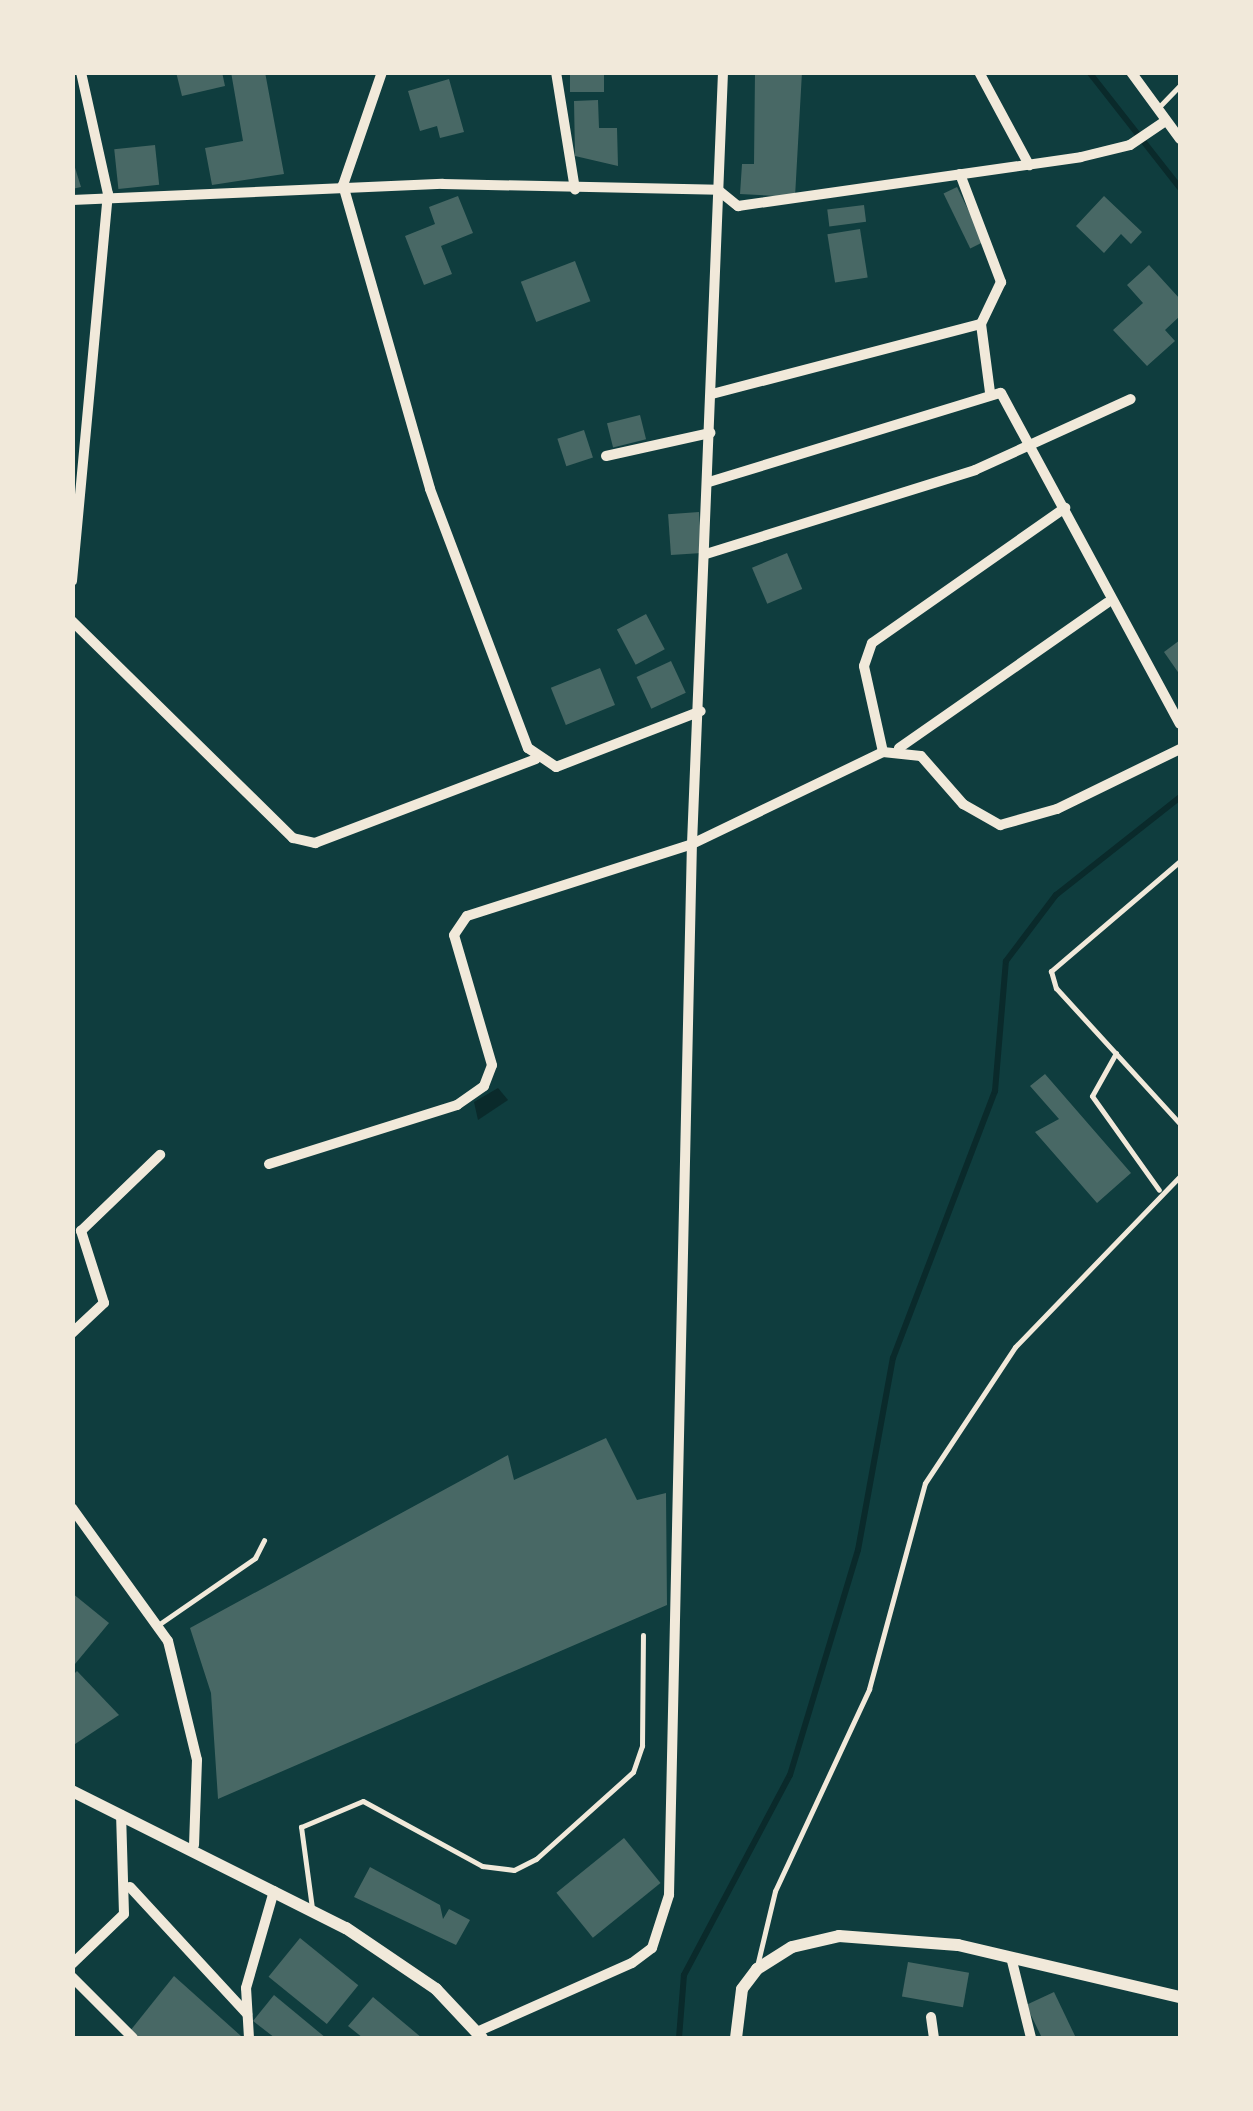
<!DOCTYPE html>
<html>
<head>
<meta charset="utf-8">
<style>
  body { margin:0 }
  #map { position:relative; width:1253px; height:2111px; overflow:hidden; background:#0f3d3e; font-family:Georgia,serif }
  div>[style] { position:absolute }
  [style*='--x'] { left:calc(var(--x)*1px); top:calc(var(--y)*1px); width:calc(var(--w)*1px); rotate:calc(var(--a)*1deg) }
  .water>* { inset:0; background:#0a2a2b }
  .stream>* { height:6px; margin:-3px; padding:0 3px; transform-origin:3px; border-radius:3px; background:#0a2a2b }
  .building>* { inset:0; background:#486865; transform-origin:0 0 }
  .service>* { height:5px; margin:-2.5px; padding:0 2.5px; transform-origin:2.5px; border-radius:2.5px; background:#f1e9da }
  .minor>* { height:10px; margin:-5px; padding:0 5px; transform-origin:5px; border-radius:5px; background:#f1e9da }
  .tertiary>* { height:12px; margin:-6px; padding:0 6px; transform-origin:6px; border-radius:6px; background:#f1e9da }
  span { translate:-50% -50%; white-space:nowrap; text-align:center; line-height:1.15; -webkit-text-stroke:10px #f1e9da; paint-order:stroke }
  .frame { position:absolute; inset:0; border:75px solid #f1e9da; pointer-events:none }
</style>
</head>
<body>
<div id="map">
  <div class="water">
    <i style="clip-path:polygon(498px 1088px,508px 1100px,478px 1120px,474px 1102px)"></i>
  </div>
  <div class="stream">
    <i style="--x:1089;--y:72;--w:147;--a:51.9"></i>
    <i style="--x:679;--y:2038;--w:63;--a:-85.5"></i>
    <i style="--x:684;--y:1975;--w:226;--a:-62.1"></i>
    <i style="--x:790;--y:1775;--w:235;--a:-73.2"></i>
    <i style="--x:858;--y:1550;--w:195;--a:-79.7"></i>
    <i style="--x:893;--y:1358;--w:286;--a:-69.1"></i>
    <i style="--x:995;--y:1091;--w:130;--a:-85.2"></i>
    <i style="--x:1006;--y:961;--w:83;--a:-52.9"></i>
    <i style="--x:1056;--y:895;--w:158;--a:-38.3"></i>
  </div>
  <div class="building">
    <i style="clip-path:polygon(176px 72px,222px 72px,225px 86px,182px 96px)"></i>
    <i style="clip-path:polygon(231px 72px,265px 72px,284px 174px,212px 185px,205px 148px,243px 141px)"></i>
    <i style="left:570px;top:72px;width:34px;height:20px"></i>
    <i style="clip-path:polygon(755px 72px,802px 72px,795px 197px,740px 194px,742px 164px,754px 164px)"></i>
    <i style="clip-path:polygon(449px 79px,464px 132px,440px 138px,437px 126px,420px 131px,408px 91px)"></i>
    <i style="clip-path:polygon(598px 100px,599px 128px,617px 128px,618px 166px,575px 156px,574px 101px)"></i>
    <i style="left:155px;top:145px;width:40px;height:41px;rotate:84deg"></i>
    <i style="clip-path:polygon(72px 158px,81px 187px,72px 189px)"></i>
    <i style="left:957px;top:187px;width:61px;height:15px;rotate:64deg"></i>
    <i style="clip-path:polygon(458px 196px,473px 233px,441px 246px,452px 274px,424px 285px,405px 236px,435px 224px,429px 207px)"></i>
    <i style="clip-path:polygon(1104px 196px,1142px 232px,1131px 244px,1121px 234px,1104px 253px,1076px 226px)"></i>
    <i style="left:864px;top:205px;width:17px;height:37px;rotate:83deg"></i>
    <i style="left:860px;top:229px;width:49px;height:33px;rotate:81deg"></i>
    <i style="left:575px;top:261px;width:43px;height:58px;rotate:69deg"></i>
    <i style="clip-path:polygon(1149px 265px,1180px 299px,1180px 316px,1165px 330px,1175px 341px,1147px 366px,1113px 330px,1143px 303px,1127px 285px)"></i>
    <i style="left:640px;top:415px;width:25px;height:34px;rotate:76deg"></i>
    <i style="left:584px;top:430px;width:29px;height:28px;rotate:72deg"></i>
    <i style="left:699px;top:512px;width:41px;height:31px;rotate:86deg"></i>
    <i style="left:787px;top:553px;width:39px;height:38px;rotate:67deg"></i>
    <i style="left:646px;top:614px;width:40px;height:33px;rotate:62deg"></i>
    <i style="clip-path:polygon(1180px 640px,1180px 675px,1164px 652px)"></i>
    <i style="left:671px;top:661px;width:35px;height:38px;rotate:65deg"></i>
    <i style="left:600px;top:668px;width:40px;height:53px;rotate:68deg"></i>
    <i style="clip-path:polygon(1045px 1074px,1131px 1173px,1097px 1203px,1035px 1132px,1059px 1119px,1030px 1086px)"></i>
    <i style="clip-path:polygon(606px 1438px,637px 1500px,666px 1493px,667px 1605px,218px 1799px,211px 1693px,190px 1628px,508px 1455px,514px 1480px)"></i>
    <i style="clip-path:polygon(72px 1593px,109px 1623px,75px 1664px,72px 1662px)"></i>
    <i style="clip-path:polygon(77px 1671px,119px 1715px,72px 1746px,72px 1676px)"></i>
    <i style="left:624px;top:1838px;width:58px;height:87px;rotate:51deg"></i>
    <i style="clip-path:polygon(370px 1867px,440px 1905px,443px 1919px,449px 1909px,470px 1920px,456px 1945px,354px 1897px)"></i>
    <i style="left:300px;top:1938px;width:75px;height:50px;rotate:39deg"></i>
    <i style="left:908px;top:1962px;width:62px;height:35px;rotate:10deg"></i>
    <i style="clip-path:polygon(174px 1976px,241px 2036px,240px 2038px,138px 2038px,130px 2031px)"></i>
    <i style="clip-path:polygon(1054px 1992px,1076px 2038px,1042px 2038px,1026px 2005px)"></i>
    <i style="clip-path:polygon(274px 1995px,326px 2038px,275px 2038px,253px 2021px)"></i>
    <i style="clip-path:polygon(373px 1997px,422px 2038px,363px 2038px,348px 2026px)"></i>
  </div>
  <div class="service">
    <i style="--x:1158;--y:108;--w:32;--a:-46"></i>
    <i style="--x:1180;--y:861;--w:170;--a:139.5"></i>
    <i style="--x:1051;--y:971;--w:18;--a:74"></i>
    <i style="--x:1056;--y:988;--w:184;--a:47.6"></i>
    <i style="--x:1116;--y:1053;--w:49;--a:119.2"></i>
    <i style="--x:1092;--y:1096;--w:115;--a:54.5"></i>
    <i style="--x:158;--y:1625;--w:118;--a:-34.6"></i>
    <i style="--x:255;--y:1558;--w:20;--a:-63"></i>
    <i style="--x:312;--y:1908;--w:82;--a:-97.7"></i>
    <i style="--x:301;--y:1827;--w:67;--a:-22.8"></i>
    <i style="--x:363;--y:1801;--w:136;--a:28.6"></i>
    <i style="--x:482;--y:1866;--w:32;--a:7"></i>
    <i style="--x:514;--y:1870;--w:25;--a:-27"></i>
    <i style="--x:536;--y:1859;--w:130;--a:-41.9"></i>
    <i style="--x:633;--y:1772;--w:28;--a:-71"></i>
    <i style="--x:642;--y:1746;--w:111;--a:-89.5"></i>
    <i style="--x:757;--y:1966;--w:77;--a:-76.5"></i>
    <i style="--x:775;--y:1891;--w:223;--a:-65"></i>
    <i style="--x:869;--y:1689;--w:213;--a:-74.8"></i>
    <i style="--x:925;--y:1483;--w:163;--a:-56.5"></i>
    <i style="--x:1015;--y:1347;--w:238;--a:-46"></i>
  </div>
  <div class="minor">
    <i style="--x:382;--y:72;--w:120;--a:109"></i>
    <i style="--x:343;--y:185;--w:316;--a:74"></i>
    <i style="--x:430;--y:489;--w:277;--a:69.3"></i>
    <i style="--x:528;--y:748;--w:34;--a:34"></i>
    <i style="--x:556;--y:767;--w:155;--a:-21.1"></i>
    <i style="--x:556;--y:72;--w:119;--a:80.8"></i>
    <i style="--x:979;--y:72;--w:106;--a:61.7"></i>
    <i style="--x:1131;--y:72;--w:83;--a:53.8"></i>
    <i style="--x:960;--y:174;--w:116;--a:69.2"></i>
    <i style="--x:1001;--y:282;--w:47;--a:115.5"></i>
    <i style="--x:981;--y:324;--w:69;--a:82.5"></i>
    <i style="--x:72;--y:200;--w:371;--a:-2.5"></i>
    <i style="--x:443;--y:184;--w:275;--a:1.2"></i>
    <i style="--x:718;--y:190;--w:26;--a:39"></i>
    <i style="--x:738;--y:206;--w:346;--a:-8.1"></i>
    <i style="--x:1081;--y:157;--w:50;--a:-13.8"></i>
    <i style="--x:1130;--y:145;--w:41;--a:-34.1"></i>
    <i style="--x:712;--y:394;--w:278;--a:-14.6"></i>
    <i style="--x:606;--y:456;--w:107;--a:-12.5"></i>
    <i style="--x:709;--y:482;--w:305;--a:-17"></i>
    <i style="--x:1001;--y:393;--w:376;--a:61.6"></i>
    <i style="--x:706;--y:554;--w:282;--a:-17.3"></i>
    <i style="--x:975;--y:470;--w:171;--a:-24.5"></i>
    <i style="--x:72;--y:581;--w:389;--a:-84.7"></i>
    <i style="--x:108;--y:194;--w:125;--a:-102.5"></i>
    <i style="--x:72;--y:621;--w:310;--a:44.5"></i>
    <i style="--x:293;--y:838;--w:23;--a:13"></i>
    <i style="--x:315;--y:843;--w:236;--a:-20.8"></i>
    <i style="--x:899;--y:748;--w:254;--a:-34.9"></i>
    <i style="--x:883;--y:752;--w:88;--a:-102.5"></i>
    <i style="--x:864;--y:666;--w:24;--a:-71"></i>
    <i style="--x:872;--y:643;--w:236;--a:-35"></i>
    <i style="--x:269;--y:1164;--w:197;--a:-17.4"></i>
    <i style="--x:457;--y:1105;--w:33;--a:-35"></i>
    <i style="--x:484;--y:1086;--w:22;--a:-69"></i>
    <i style="--x:492;--y:1065;--w:135;--a:-106.3"></i>
    <i style="--x:454;--y:935;--w:23;--a:-56"></i>
    <i style="--x:467;--y:916;--w:236;--a:-17.7"></i>
    <i style="--x:692;--y:844;--w:212;--a:-25.7"></i>
    <i style="--x:883;--y:752;--w:38;--a:6"></i>
    <i style="--x:921;--y:756;--w:64;--a:48.8"></i>
    <i style="--x:963;--y:804;--w:43;--a:29.6"></i>
    <i style="--x:1000;--y:825;--w:59;--a:-15.7"></i>
    <i style="--x:1057;--y:809;--w:137;--a:-26"></i>
    <i style="--x:72;--y:1333;--w:44;--a:-43.2"></i>
    <i style="--x:104;--y:1303;--w:76;--a:-107.7"></i>
    <i style="--x:81;--y:1231;--w:110;--a:-43.9"></i>
    <i style="--x:72;--y:1508;--w:164;--a:54.2"></i>
    <i style="--x:168;--y:1641;--w:122;--a:76.3"></i>
    <i style="--x:197;--y:1760;--w:85;--a:92"></i>
    <i style="--x:130;--y:1887;--w:173;--a:47.3"></i>
    <i style="--x:1011;--y:1957;--w:83;--a:76.1"></i>
    <i style="--x:72;--y:1964;--w:72;--a:-43.9"></i>
    <i style="--x:124;--y:1914;--w:99;--a:-91.7"></i>
    <i style="--x:72;--y:1977;--w:86;--a:45"></i>
    <i style="--x:931;--y:2017;--w:21;--a:82"></i>
    <i style="--x:479;--y:2031;--w:167;--a:-24"></i>
    <i style="--x:632;--y:1963;--w:25;--a:-37"></i>
    <i style="--x:652;--y:1948;--w:56;--a:-72.2"></i>
    <i style="--x:669;--y:1895;--w:1051;--a:-88.75"></i>
    <i style="--x:692;--y:844;--w:773;--a:-87.7"></i>
    <i style="--x:249;--y:2038;--w:50;--a:-93.4"></i>
    <i style="--x:246;--y:1988;--w:101;--a:-73.9"></i>
  </div>
  <div class="tertiary">
    <i style="--x:72;--y:1791;--w:306;--a:26.6"></i>
    <i style="--x:346;--y:1928;--w:109;--a:34.1"></i>
    <i style="--x:436;--y:1989;--w:67;--a:46.8"></i>
    <i style="--x:736;--y:2038;--w:49;--a:-83"></i>
    <i style="--x:742;--y:1989;--w:25;--a:-53"></i>
    <i style="--x:757;--y:1969;--w:41;--a:-32.2"></i>
    <i style="--x:792;--y:1947;--w:48;--a:-13.2"></i>
    <i style="--x:839;--y:1936;--w:119;--a:4.3"></i>
    <i style="--x:958;--y:1945;--w:228;--a:13.2"></i>
  </div>
  <div class="frame"></div>
</div>
</body>
</html>
